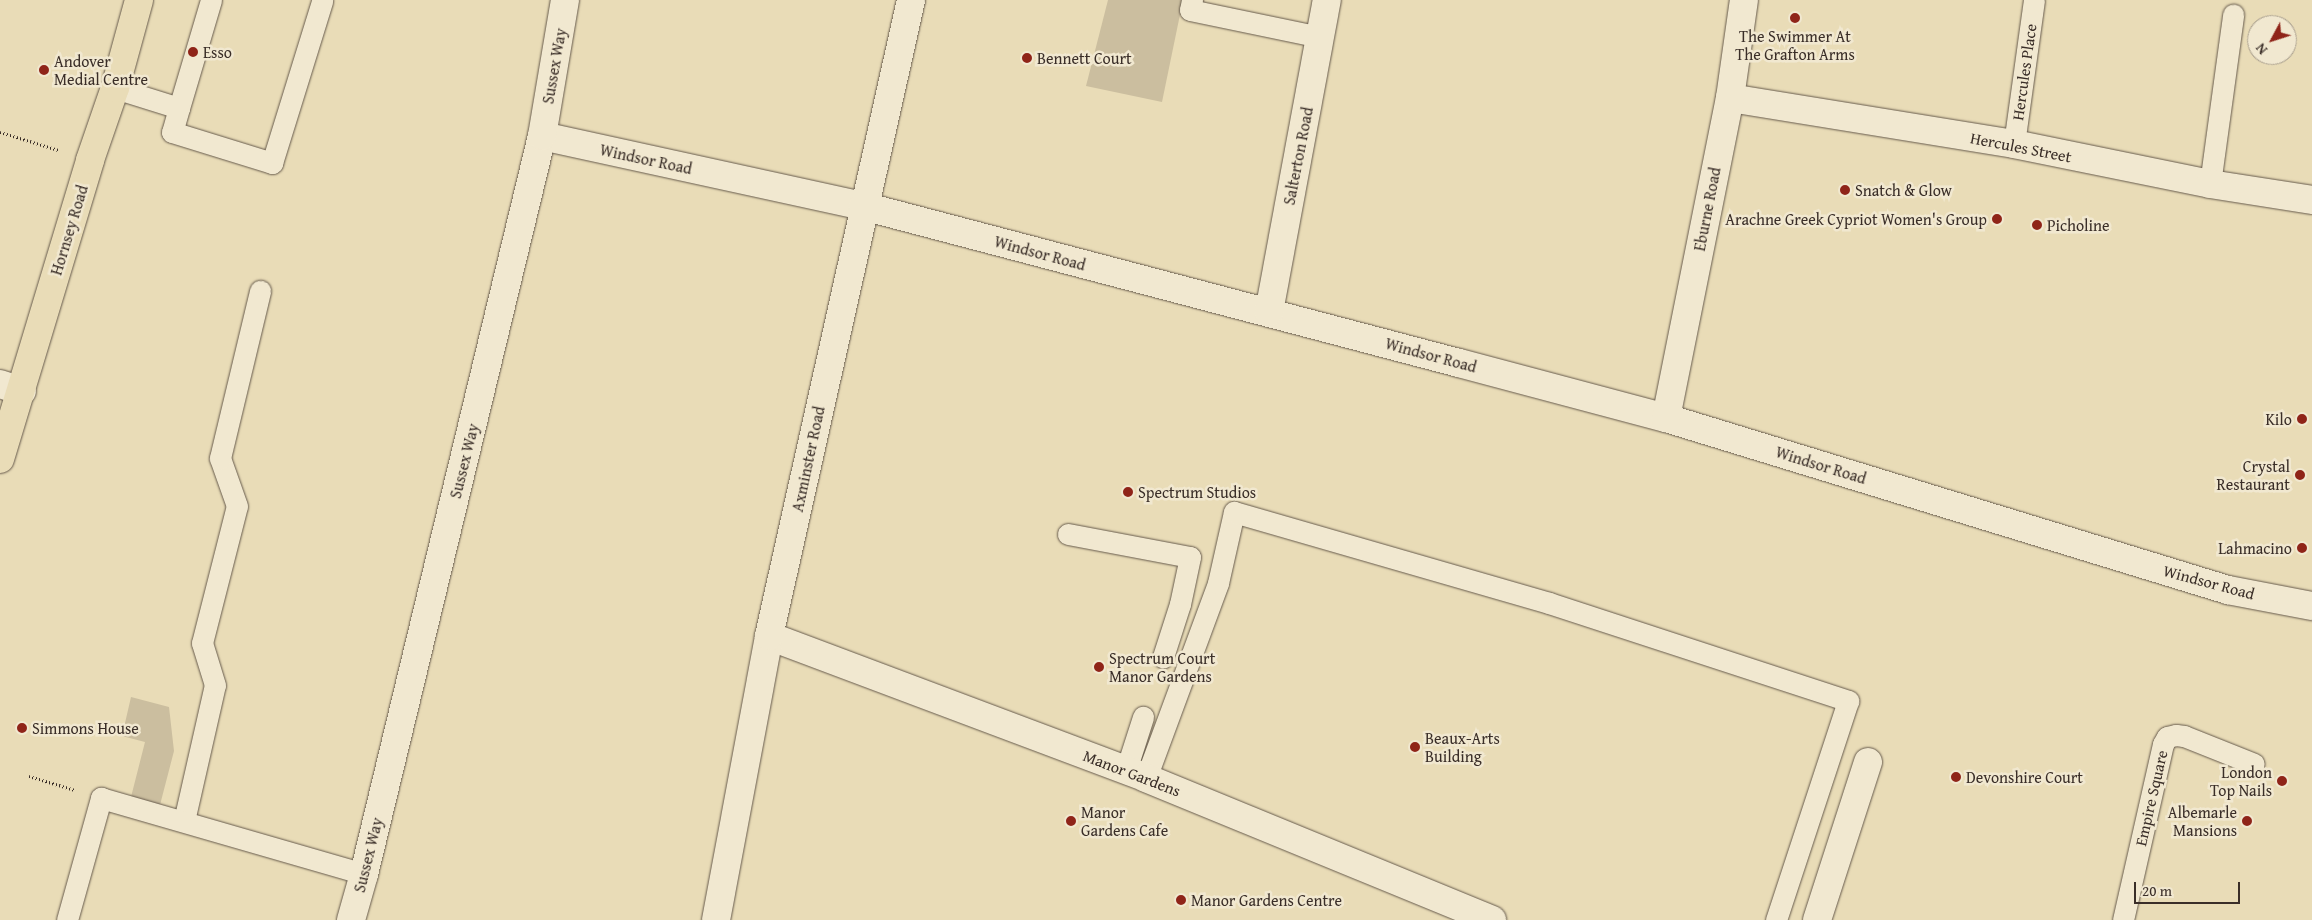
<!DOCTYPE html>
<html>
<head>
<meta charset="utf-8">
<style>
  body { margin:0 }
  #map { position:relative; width:2312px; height:920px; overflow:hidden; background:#e9dcb7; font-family:"Gentium Book Plus",serif }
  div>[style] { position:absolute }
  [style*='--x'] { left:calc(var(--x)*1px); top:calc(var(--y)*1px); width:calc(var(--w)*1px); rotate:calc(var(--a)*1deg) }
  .green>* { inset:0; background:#cbbe9f }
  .path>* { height:3px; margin-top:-1.5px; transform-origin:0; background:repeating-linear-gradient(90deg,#3a2e28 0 1px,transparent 0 3.5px) }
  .roads { filter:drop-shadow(0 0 1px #665a4c) drop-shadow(0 0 1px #665a4c) }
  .service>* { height:21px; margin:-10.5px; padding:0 10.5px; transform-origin:10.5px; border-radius:10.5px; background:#f1e8d0 }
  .minor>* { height:28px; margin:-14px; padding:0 14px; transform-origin:14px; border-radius:14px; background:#f1e8d0 }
  .primary>* { height:28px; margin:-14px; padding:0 14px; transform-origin:14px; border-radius:14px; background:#e9dcb7 }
  .dots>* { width:14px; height:14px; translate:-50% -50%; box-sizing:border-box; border:2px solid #f1e8d0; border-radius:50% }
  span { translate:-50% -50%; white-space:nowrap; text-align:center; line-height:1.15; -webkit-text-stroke:5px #f1e8d0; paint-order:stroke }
  .poi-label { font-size:16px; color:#3a2e28 }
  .left { translate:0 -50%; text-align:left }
  .right { translate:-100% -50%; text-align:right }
  .street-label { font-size:16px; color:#3a2e28 }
  .north { position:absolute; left:2247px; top:15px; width:50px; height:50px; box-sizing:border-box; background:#f1e8d0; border:1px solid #a89e8d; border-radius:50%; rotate:230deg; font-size:14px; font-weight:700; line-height:20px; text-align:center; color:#3a2e28 }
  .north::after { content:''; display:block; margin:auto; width:18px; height:22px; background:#8f2418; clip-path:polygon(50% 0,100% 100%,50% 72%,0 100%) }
  .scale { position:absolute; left:2134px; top:882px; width:106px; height:22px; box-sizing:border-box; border:2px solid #3a2e28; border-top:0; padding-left:6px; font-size:15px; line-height:18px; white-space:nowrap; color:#3a2e28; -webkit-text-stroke:4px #f1e8d0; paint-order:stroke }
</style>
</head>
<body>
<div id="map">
  <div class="green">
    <i style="clip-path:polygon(1108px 0,1183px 0,1162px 102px,1086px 86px)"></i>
    <i style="clip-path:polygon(131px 697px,169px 707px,174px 751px,160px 805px,131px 797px,145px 742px,122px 736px)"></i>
  </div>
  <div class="path">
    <i style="--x:0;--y:132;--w:61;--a:17.2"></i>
    <i style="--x:29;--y:776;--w:48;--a:16.9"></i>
  </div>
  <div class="roads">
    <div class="service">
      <i style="--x:1192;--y:0;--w:10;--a:101"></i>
      <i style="--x:1190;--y:10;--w:133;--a:11.7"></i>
      <i style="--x:115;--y:88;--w:67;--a:17.4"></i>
      <i style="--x:179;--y:108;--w:113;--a:-73.5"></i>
      <i style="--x:179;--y:108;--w:25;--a:106"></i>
      <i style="--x:172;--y:132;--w:105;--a:17.2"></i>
      <i style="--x:272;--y:163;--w:170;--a:-72.8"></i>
      <i style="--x:2014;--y:144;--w:145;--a:-82.1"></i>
      <i style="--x:2210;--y:184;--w:171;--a:-82.2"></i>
      <i style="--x:1068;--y:534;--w:124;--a:10.7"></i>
      <i style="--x:1190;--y:557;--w:48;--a:102"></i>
      <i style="--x:1180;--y:604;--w:56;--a:107.8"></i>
      <i style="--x:1126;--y:770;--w:56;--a:-72.2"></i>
      <i style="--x:1146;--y:778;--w:208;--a:-69.7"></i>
      <i style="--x:1218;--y:583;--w:73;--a:-77.3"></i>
      <i style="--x:1234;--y:512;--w:328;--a:16.1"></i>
      <i style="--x:1549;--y:603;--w:315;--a:18.1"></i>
      <i style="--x:1848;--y:701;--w:231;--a:108.2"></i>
      <i style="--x:184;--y:821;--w:139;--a:-77.2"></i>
      <i style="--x:215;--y:685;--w:44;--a:-107.2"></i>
      <i style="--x:202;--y:643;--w:141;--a:-75.7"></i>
      <i style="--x:237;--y:506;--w:51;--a:-109.5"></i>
      <i style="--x:220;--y:458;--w:172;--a:-76.5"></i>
      <i style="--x:67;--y:920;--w:127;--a:-74.4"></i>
      <i style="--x:101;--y:798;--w:274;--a:16.1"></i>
      <i style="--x:2123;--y:920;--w:180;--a:-77.2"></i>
      <i style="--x:2163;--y:744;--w:8;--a:-60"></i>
      <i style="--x:2167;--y:737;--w:9;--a:-13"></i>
      <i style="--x:2176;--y:735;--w:8;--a:7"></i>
      <i style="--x:2184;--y:736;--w:75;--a:21.8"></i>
    </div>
    <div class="minor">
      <i style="--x:1730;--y:98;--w:288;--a:9.2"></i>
      <i style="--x:2014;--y:144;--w:200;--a:11.5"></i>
      <i style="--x:2210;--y:184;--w:103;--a:8.9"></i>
      <i style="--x:542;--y:136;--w:329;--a:12.3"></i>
      <i style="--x:863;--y:206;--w:616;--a:14.76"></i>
      <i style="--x:1459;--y:363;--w:214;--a:14.9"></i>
      <i style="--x:1666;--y:418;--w:588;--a:17.02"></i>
      <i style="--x:2228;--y:590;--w:86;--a:10.8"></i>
      <i style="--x:1269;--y:312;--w:317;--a:-79.5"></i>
      <i style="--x:0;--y:384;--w:23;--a:18"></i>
      <i style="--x:1666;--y:418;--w:326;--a:-78.7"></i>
      <i style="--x:1730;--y:98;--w:99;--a:-81.9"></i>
      <i style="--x:769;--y:636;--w:403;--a:20.6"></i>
      <i style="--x:1146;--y:778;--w:374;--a:22.3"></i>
      <i style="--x:351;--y:920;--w:48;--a:-74.2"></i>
      <i style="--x:364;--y:874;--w:759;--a:-76.44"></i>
      <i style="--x:542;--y:136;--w:138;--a:-80.4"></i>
      <i style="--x:716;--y:920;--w:289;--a:-79.4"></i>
      <i style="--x:769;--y:636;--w:652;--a:-77.41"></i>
      <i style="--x:1817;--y:920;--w:166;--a:-72.1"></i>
    </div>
    <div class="primary">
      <i style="--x:0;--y:459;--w:312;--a:-73.2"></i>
      <i style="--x:90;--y:160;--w:76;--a:-70.9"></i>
      <i style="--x:115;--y:88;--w:91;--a:-74.7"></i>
    </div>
  </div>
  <div class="dots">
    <i style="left:1795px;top:18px;background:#8f2418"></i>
    <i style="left:193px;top:52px;background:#8f2418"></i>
    <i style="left:1027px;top:58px;background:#8f2418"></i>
    <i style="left:44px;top:70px;background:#8f2418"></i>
    <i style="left:1845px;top:190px;background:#8f2418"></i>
    <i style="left:1997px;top:219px;background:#8f2418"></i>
    <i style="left:2037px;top:225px;background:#8f2418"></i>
    <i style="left:2302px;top:419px;background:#8f2418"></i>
    <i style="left:2300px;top:475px;background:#8f2418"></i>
    <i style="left:1128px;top:492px;background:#8f2418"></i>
    <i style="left:2302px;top:548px;background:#8f2418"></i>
    <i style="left:1099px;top:667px;background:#8f2418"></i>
    <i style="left:22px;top:728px;background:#8f2418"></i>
    <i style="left:1415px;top:747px;background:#8f2418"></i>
    <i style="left:1956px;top:777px;background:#8f2418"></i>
    <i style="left:2282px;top:781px;background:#8f2418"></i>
    <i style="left:1071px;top:821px;background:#8f2418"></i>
    <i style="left:2247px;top:821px;background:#8f2418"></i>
    <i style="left:1181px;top:900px;background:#8f2418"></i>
  </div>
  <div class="poi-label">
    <span style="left:1795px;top:45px">The Swimmer At<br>The Grafton Arms</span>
    <span class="left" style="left:203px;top:52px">Esso</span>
    <span class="left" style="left:1037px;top:58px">Bennett Court</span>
    <span class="left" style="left:54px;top:70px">Andover<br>Medial Centre</span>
    <span class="left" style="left:1855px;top:190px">Snatch &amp; Glow</span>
    <span class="right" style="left:1987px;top:219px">Arachne Greek Cypriot Women's Group</span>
    <span class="left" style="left:2047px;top:225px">Picholine</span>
    <span class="right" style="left:2292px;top:419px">Kilo</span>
    <span class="right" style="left:2290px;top:475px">Crystal<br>Restaurant</span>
    <span class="left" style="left:1138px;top:492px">Spectrum Studios</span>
    <span class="right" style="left:2292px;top:548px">Lahmacino</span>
    <span class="left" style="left:1109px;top:667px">Spectrum Court<br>Manor Gardens</span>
    <span class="left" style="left:32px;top:728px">Simmons House</span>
    <span class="left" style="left:1425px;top:747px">Beaux-Arts<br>Building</span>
    <span class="right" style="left:2272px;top:781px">London<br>Top Nails</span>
    <span class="left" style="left:1966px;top:777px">Devonshire Court</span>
    <span class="left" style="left:1081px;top:821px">Manor<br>Gardens Cafe</span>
    <span class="right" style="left:2237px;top:821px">Albemarle<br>Mansions</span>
    <span class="left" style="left:1191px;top:900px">Manor Gardens Centre</span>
  </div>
  <div class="street-label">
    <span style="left:554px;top:66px;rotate:-80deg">Sussex Way</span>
    <span style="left:2024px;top:72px;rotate:-82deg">Hercules Place</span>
    <span style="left:2021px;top:147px;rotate:11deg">Hercules Street</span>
    <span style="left:1298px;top:156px;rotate:-79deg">Salterton Road</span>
    <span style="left:646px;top:159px;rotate:12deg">Windsor Road</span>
    <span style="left:1707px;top:209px;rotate:-79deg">Eburne Road</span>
    <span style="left:69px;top:230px;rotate:-73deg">Hornsey Road</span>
    <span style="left:1040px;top:253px;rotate:15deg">Windsor Road</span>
    <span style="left:1431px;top:355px;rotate:15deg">Windsor Road</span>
    <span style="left:808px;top:459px;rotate:-78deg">Axminster Road</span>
    <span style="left:464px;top:461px;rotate:-76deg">Sussex Way</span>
    <span style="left:1821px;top:465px;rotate:17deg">Windsor Road</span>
    <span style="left:2209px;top:582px;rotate:15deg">Windsor Road</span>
    <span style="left:1132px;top:773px;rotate:21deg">Manor Gardens</span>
    <span style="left:2151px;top:798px;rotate:-77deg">Empire Square</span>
    <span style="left:368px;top:855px;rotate:-76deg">Sussex Way</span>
  </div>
  <div class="north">N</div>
  <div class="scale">20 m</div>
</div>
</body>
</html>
